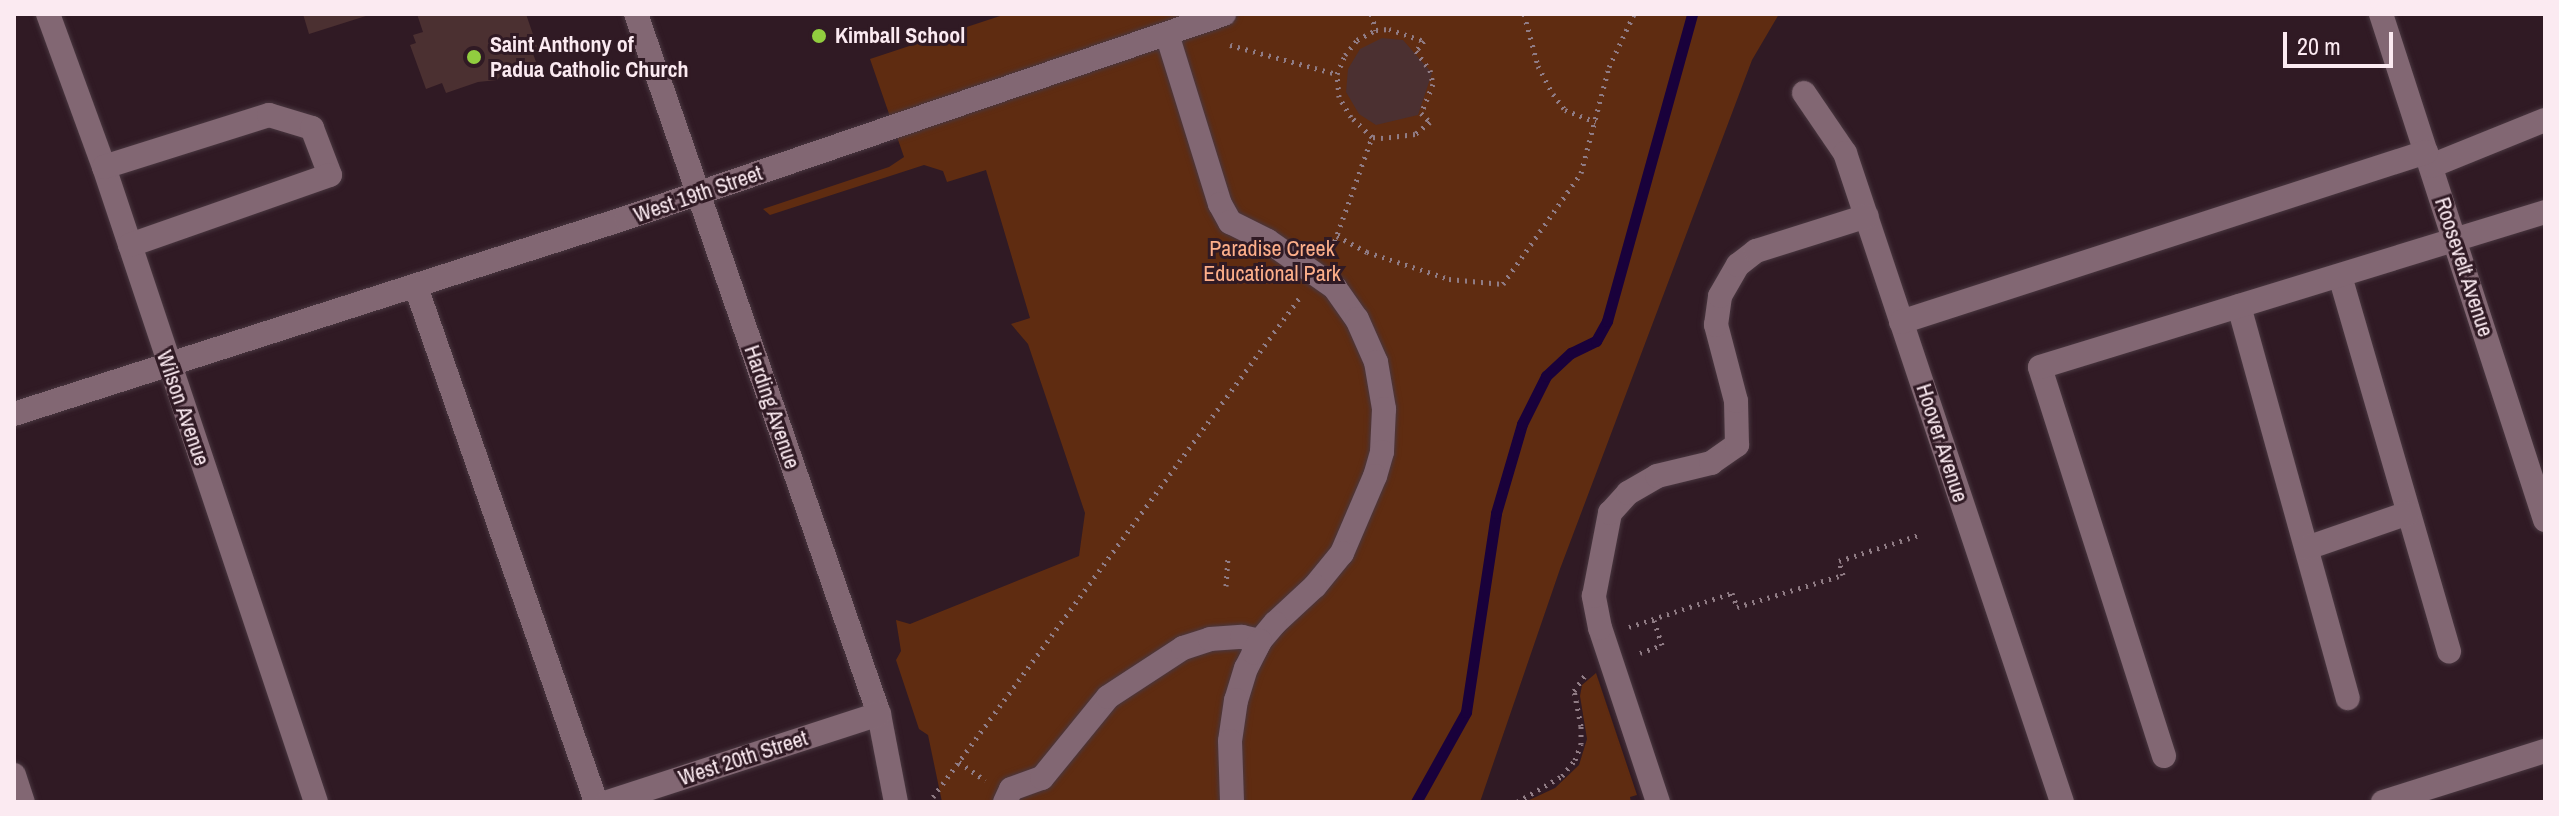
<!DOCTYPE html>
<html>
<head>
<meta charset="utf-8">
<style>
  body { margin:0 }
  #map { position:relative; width:2559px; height:816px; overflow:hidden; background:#301a24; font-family:"Archivo Narrow",sans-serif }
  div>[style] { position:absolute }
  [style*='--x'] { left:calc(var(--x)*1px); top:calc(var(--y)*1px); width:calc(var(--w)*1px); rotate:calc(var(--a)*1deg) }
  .green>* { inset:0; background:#5f2c11 }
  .stream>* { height:11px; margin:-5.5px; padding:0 5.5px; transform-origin:5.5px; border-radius:5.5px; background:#19013b }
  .building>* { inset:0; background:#4b3031 }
  .path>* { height:5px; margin-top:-2.5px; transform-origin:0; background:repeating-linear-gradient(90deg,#907c85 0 2px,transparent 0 8px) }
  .roads { filter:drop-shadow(0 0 2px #493740) drop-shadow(0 0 2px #493740) }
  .minor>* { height:24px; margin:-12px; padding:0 12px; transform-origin:12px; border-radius:12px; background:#826773 }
  .dots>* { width:22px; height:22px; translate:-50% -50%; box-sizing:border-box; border:4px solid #301a24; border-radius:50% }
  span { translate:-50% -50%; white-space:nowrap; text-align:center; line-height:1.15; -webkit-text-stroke:6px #301a24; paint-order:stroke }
  .poi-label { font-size:22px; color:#fbeaf1; font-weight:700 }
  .left { translate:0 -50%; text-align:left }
  .street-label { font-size:22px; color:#fbeaf1 }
  .park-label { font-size:22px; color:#fdaf8a }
  .frame { position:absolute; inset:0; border:16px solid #fbeaf1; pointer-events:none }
  .scale { position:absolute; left:2283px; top:32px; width:110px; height:36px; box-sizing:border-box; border:4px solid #fbeaf1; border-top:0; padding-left:10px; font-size:24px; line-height:28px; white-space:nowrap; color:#fbeaf1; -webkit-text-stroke:6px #301a24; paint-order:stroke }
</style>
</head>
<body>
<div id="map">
  <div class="green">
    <i style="clip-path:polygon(1006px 14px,1779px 14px,1752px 60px,1560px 569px,1480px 802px,942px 802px,928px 735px,919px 729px,896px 660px,901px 651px,896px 620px,910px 624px,1079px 556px,1085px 513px,1028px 344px,1011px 324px,1030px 318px,986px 170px,947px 182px,943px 171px,924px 165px,770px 215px,763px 209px,889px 167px,904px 157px,870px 59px)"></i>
    <i style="clip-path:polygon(1596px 673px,1637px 795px,1630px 797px,1631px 802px,1525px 802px,1555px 788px,1579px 765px,1587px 739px,1580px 696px,1582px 685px)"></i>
  </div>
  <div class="stream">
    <i style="--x:1416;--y:802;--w:103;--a:-60.9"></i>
    <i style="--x:1466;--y:712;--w:201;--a:-81.4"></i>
    <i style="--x:1496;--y:513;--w:93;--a:-73.7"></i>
    <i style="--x:1522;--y:424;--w:54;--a:-63.4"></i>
    <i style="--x:1546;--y:376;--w:34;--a:-43"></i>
    <i style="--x:1571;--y:353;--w:28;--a:-26"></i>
    <i style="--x:1596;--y:341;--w:23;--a:-61"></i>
    <i style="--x:1607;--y:321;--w:319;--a:-74.5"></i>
  </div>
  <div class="building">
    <i style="clip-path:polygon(303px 14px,369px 14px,369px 15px,309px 34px)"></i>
    <i style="clip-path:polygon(417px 14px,526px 14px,538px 49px,532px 51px,536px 62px,502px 74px,497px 80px,478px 82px,446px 93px,442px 83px,426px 89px,410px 45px,416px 43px,413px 35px,423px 32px)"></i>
    <i style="clip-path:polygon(1382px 38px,1403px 40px,1432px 73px,1418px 115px,1376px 125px,1359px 114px,1346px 92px,1348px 69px,1360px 49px)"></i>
  </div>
  <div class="path">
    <i style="--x:1371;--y:14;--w:17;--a:73"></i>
    <i style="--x:1524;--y:14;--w:54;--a:74.9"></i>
    <i style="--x:1538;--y:66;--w:32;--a:62"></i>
    <i style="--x:1553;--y:94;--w:20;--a:53"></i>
    <i style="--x:1565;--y:110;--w:33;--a:21"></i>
    <i style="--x:1389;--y:29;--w:37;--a:19"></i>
    <i style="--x:1424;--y:41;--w:13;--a:129"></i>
    <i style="--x:1416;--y:51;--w:24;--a:54"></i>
    <i style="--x:1430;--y:70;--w:14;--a:78"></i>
    <i style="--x:1433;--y:84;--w:31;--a:112"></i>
    <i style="--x:1421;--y:113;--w:13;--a:45"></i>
    <i style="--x:1430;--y:122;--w:19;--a:141"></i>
    <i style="--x:1415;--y:134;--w:32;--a:173"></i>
    <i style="--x:1383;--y:138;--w:11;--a:-175"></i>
    <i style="--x:1372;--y:137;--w:29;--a:-136"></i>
    <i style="--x:1351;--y:117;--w:23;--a:-121"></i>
    <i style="--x:1339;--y:97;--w:23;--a:-95"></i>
    <i style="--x:1337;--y:74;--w:21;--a:-67"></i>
    <i style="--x:1345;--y:55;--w:19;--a:-51"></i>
    <i style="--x:1357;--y:40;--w:21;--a:-28"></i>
    <i style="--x:1376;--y:30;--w:13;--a:-4"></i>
    <i style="--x:1230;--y:45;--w:111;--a:15.2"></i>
    <i style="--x:1337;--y:236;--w:34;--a:28"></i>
    <i style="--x:1367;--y:252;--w:86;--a:18.2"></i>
    <i style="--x:1449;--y:279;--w:54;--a:5.3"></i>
    <i style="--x:1503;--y:284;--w:136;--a:-54.9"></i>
    <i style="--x:1581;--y:173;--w:110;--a:-75.2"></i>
    <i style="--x:1609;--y:67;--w:59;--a:-64.7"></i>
    <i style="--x:1332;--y:249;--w:119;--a:-70.3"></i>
    <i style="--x:1226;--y:586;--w:27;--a:-86"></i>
    <i style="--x:1629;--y:627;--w:108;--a:-18.3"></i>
    <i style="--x:1732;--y:593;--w:15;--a:70"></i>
    <i style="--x:1737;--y:607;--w:111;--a:-16.8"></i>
    <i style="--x:1843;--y:575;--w:15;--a:-106"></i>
    <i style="--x:1839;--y:561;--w:87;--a:-18"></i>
    <i style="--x:1640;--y:653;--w:23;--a:-20"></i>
    <i style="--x:1662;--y:645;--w:26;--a:-108"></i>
    <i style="--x:959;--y:762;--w:32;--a:35"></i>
    <i style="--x:933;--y:797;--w:620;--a:-53.72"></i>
    <i style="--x:1517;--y:802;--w:52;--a:-30"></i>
    <i style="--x:1562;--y:776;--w:21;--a:-51"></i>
    <i style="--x:1575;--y:760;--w:17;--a:-69"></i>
    <i style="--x:1581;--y:744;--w:18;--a:-90"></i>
    <i style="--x:1581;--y:726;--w:36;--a:-101"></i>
    <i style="--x:1574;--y:691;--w:21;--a:-55"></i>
  </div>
  <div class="roads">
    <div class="minor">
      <i style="--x:48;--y:14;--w:163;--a:69.9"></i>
      <i style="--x:104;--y:167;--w:669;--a:71.54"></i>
      <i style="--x:636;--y:14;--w:741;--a:70.86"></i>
      <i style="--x:879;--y:714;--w:90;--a:79.1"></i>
      <i style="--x:2381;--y:14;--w:532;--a:72.04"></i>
      <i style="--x:1167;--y:34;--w:178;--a:72.7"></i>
      <i style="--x:1220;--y:204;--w:21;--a:61"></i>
      <i style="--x:1230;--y:222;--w:42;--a:26.6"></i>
      <i style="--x:1268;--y:241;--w:82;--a:35"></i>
      <i style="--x:1335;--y:288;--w:38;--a:55"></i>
      <i style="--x:1357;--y:319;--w:47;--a:66.2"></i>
      <i style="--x:1376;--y:362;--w:48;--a:80.3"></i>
      <i style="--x:1384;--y:409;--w:43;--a:92.7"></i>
      <i style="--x:1382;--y:452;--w:25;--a:106"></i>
      <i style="--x:1375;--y:476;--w:84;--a:113.2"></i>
      <i style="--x:1342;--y:553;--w:43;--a:129.3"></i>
      <i style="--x:1315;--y:586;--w:54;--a:137.2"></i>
      <i style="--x:1275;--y:623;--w:23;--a:130"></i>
      <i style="--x:1260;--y:641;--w:30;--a:117"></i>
      <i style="--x:1246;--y:668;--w:34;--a:107"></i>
      <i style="--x:1236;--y:700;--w:41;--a:98.3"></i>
      <i style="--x:1230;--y:741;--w:61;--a:88.1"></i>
      <i style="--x:1804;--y:93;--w:73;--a:55.7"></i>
      <i style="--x:1845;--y:153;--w:684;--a:71.51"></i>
      <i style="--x:2431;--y:166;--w:123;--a:-22"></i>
      <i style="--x:104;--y:167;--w:173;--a:-17.5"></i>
      <i style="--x:269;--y:115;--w:45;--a:16.8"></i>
      <i style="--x:312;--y:128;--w:50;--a:69"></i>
      <i style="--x:330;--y:175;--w:212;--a:160.7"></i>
      <i style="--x:2340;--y:276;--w:391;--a:73.8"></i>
      <i style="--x:416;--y:287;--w:546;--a:70.73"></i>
      <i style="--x:2239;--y:306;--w:407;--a:74.5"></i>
      <i style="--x:1901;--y:322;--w:552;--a:-17.94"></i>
      <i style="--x:14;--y:414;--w:643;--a:-17.76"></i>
      <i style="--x:626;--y:218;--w:632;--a:-18.84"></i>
      <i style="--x:2307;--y:548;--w:107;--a:-19.1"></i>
      <i style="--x:2164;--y:756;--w:408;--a:-107.7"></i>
      <i style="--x:2040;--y:367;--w:528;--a:-17.06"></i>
      <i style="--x:14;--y:775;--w:28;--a:72"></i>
      <i style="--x:608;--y:802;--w:285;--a:-18"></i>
      <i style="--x:1005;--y:802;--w:14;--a:-65"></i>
      <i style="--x:1011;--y:789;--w:33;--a:-20"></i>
      <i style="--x:1042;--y:778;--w:104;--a:-50.8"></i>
      <i style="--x:1108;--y:697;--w:90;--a:-33.2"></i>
      <i style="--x:1183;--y:648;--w:28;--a:-18"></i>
      <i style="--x:1210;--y:639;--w:32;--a:-4"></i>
      <i style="--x:1242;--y:637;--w:18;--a:13"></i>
      <i style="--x:1260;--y:641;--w:13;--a:119"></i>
      <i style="--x:1658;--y:802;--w:183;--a:-108.4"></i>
      <i style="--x:1600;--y:628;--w:33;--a:-101"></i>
      <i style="--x:1594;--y:596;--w:85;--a:-79.1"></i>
      <i style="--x:1610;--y:513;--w:27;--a:-48"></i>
      <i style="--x:1628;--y:493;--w:34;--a:-30"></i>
      <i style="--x:1657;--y:476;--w:56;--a:-13.5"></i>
      <i style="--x:1711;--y:463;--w:32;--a:-35"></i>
      <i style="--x:1737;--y:445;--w:44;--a:-91.3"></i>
      <i style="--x:1736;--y:401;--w:79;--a:-104.7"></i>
      <i style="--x:1716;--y:325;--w:29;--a:-82"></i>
      <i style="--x:1720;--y:296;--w:36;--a:-60"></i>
      <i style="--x:1738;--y:265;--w:23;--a:-38"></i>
      <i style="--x:1756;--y:251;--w:116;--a:-17.5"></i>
      <i style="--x:2383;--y:802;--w:170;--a:-17.5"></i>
    </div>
  </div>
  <div class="dots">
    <i style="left:819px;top:36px;background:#91cd3f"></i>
    <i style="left:474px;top:57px;background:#91cd3f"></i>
  </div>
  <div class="poi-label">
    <span class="left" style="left:835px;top:36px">Kimball School</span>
    <span class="left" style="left:490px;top:57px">Saint Anthony of<br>Padua Catholic Church</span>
  </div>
  <div class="street-label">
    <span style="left:698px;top:194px;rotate:-19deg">West 19th Street</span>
    <span style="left:2464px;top:267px;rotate:72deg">Roosevelt Avenue</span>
    <span style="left:772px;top:407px;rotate:71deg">Harding Avenue</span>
    <span style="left:183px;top:408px;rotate:71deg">Wilson Avenue</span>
    <span style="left:1942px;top:443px;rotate:72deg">Hoover Avenue</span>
    <span style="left:743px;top:758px;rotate:-18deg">West 20th Street</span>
  </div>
  <div class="park-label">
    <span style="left:1272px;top:261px">Paradise Creek<br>Educational Park</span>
  </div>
  <div class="frame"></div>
  <div class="scale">20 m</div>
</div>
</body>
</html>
